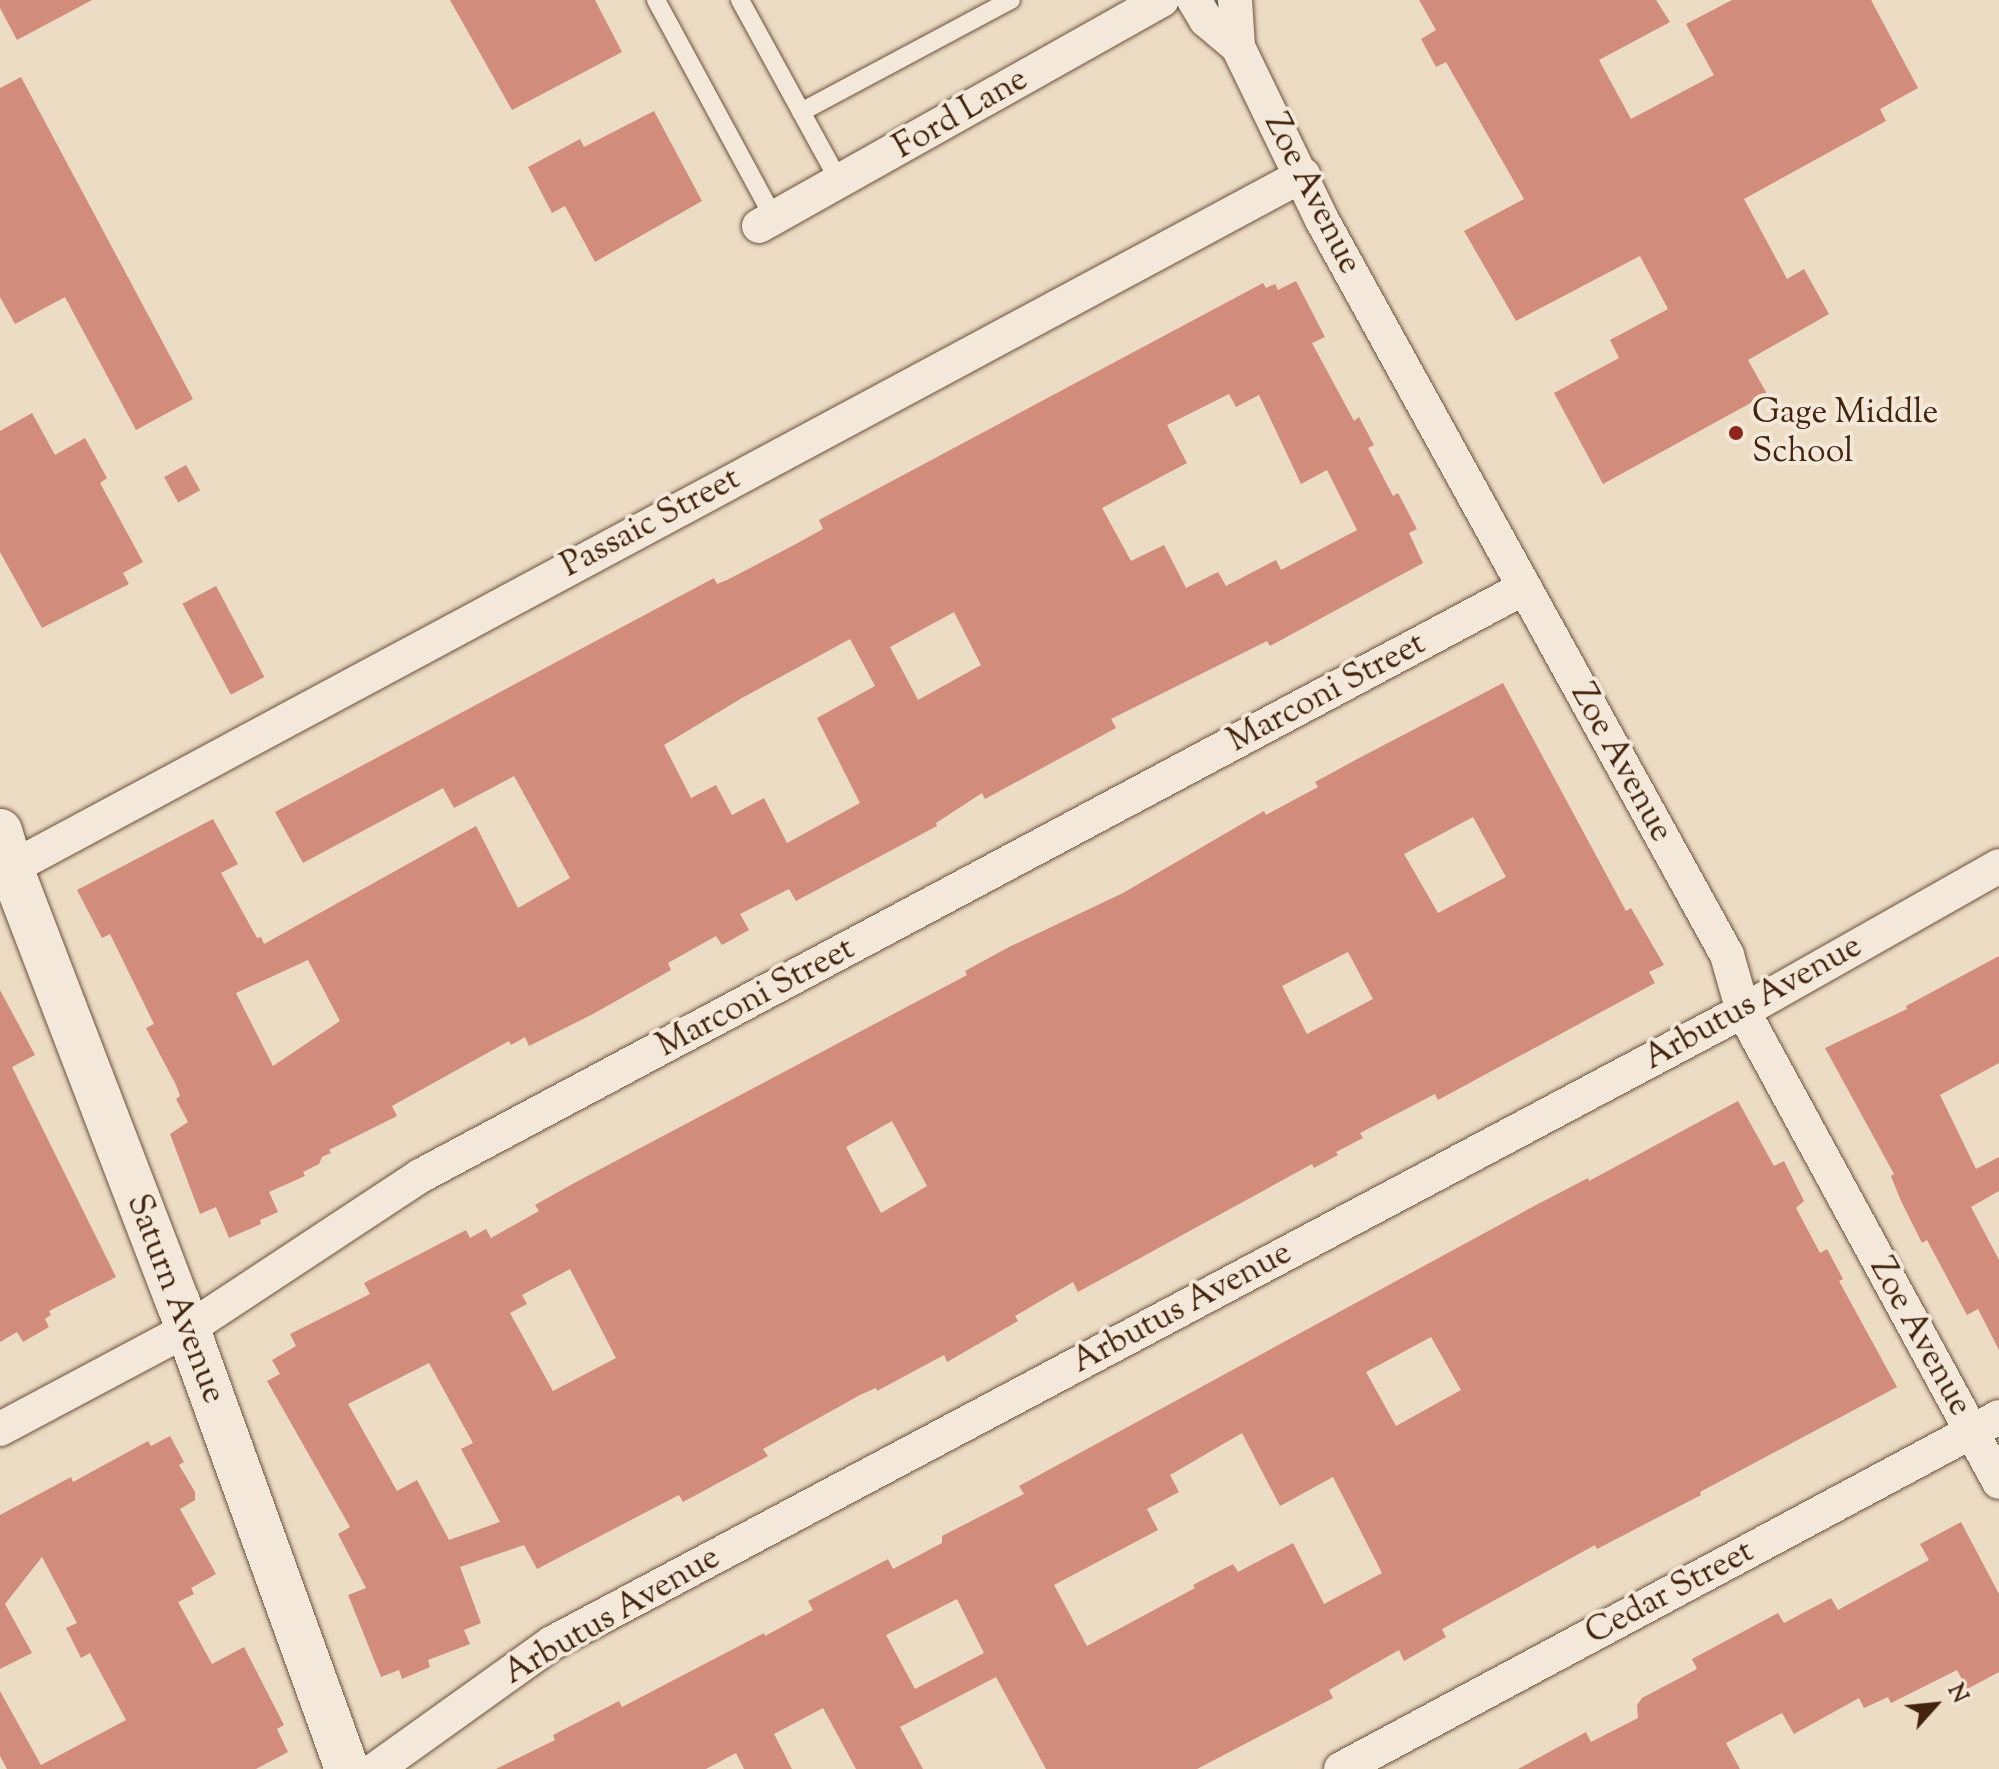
<!DOCTYPE html>
<html>
<head>
<meta charset="utf-8">
<style>
  body { margin:0 }
  #map { position:relative; width:1999px; height:1769px; overflow:hidden; background:#ecdcc4; font-family:"Sorts Mill Goudy",serif }
  div>[style] { position:absolute }
  [style*='--x'] { left:calc(var(--x)*1px); top:calc(var(--y)*1px); width:calc(var(--w)*1px); rotate:calc(var(--a)*1deg) }
  .building>* { inset:0; background:#d28c7c; transform-origin:0 0 }
  .roads { filter:drop-shadow(0 0 2px #6d513a) drop-shadow(0 0 2px #6d513a) }
  .service>* { height:18px; margin:-9px; padding:0 9px; transform-origin:9px; border-radius:9px; background:#f3e8d9 }
  .minor>* { height:34px; margin:-17px; padding:0 17px; transform-origin:17px; border-radius:17px; background:#f3e8d9 }
  .tertiary>* { height:44px; margin:-22px; padding:0 22px; transform-origin:22px; border-radius:22px; background:#f3e8d9 }
  .dots>* { width:22px; height:22px; translate:-50% -50%; box-sizing:border-box; border:4px solid #f3e8d9; border-radius:50% }
  span { translate:-50% -50%; white-space:nowrap; text-align:center; line-height:1.15; -webkit-text-stroke:8px #f3e8d9; paint-order:stroke }
  .street-label { font-size:34px; color:#43230c }
  .poi-label { font-size:34px; color:#43230c }
  .left { translate:0 -50%; text-align:left }
  .north { position:absolute; left:1895px; top:1665px; width:80px; height:80px; -webkit-text-stroke:6px #f3e8d9; paint-order:stroke; rotate:63deg; font-size:22px; font-weight:700; line-height:32px; text-align:center; color:#43230c }
  .north::after { content:''; display:block; margin:auto; width:28px; height:36px; background:#43230c; clip-path:polygon(50% 0,100% 100%,50% 72%,0 100%) }
</style>
</head>
<body>
<div id="map">
  <div class="building">
    <i style="clip-path:polygon(0 0,92px 0,17px 40px,0 8px)"></i>
    <i style="clip-path:polygon(450px 0,595px 0,622px 52px,512px 110px)"></i>
    <i style="clip-path:polygon(1419px 0,1656px 0,1670px 22px,1599px 60px,1631px 119px,1714px 75px,1686px 24px,1732px 0,1871px 0,1918px 88px,1880px 109px,1886px 121px,1744px 199px,1787px 279px,1804px 269px,1829px 314px,1748px 360px,1767px 394px,1603px 484px,1554px 393px,1619px 358px,1610px 340px,1668px 309px,1640px 256px,1516px 321px,1464px 231px,1524px 199px,1446px 62px,1436px 67px,1421px 39px,1436px 30px)"></i>
    <i style="clip-path:polygon(21px 77px,193px 399px,136px 430px,65px 297px,15px 324px,0 297px,0 88px)"></i>
    <i style="clip-path:polygon(654px 111px,702px 201px,595px 262px,565px 206px,552px 213px,528px 167px,580px 139px,584px 147px)"></i>
    <i style="clip-path:polygon(evenodd,1296px 281px,1325px 337px,1312px 343px,1354px 421px,1359px 417px,1374px 445px,1368px 448px,1393px 496px,1398px 493px,1417px 529px,1409px 533px,1423px 563px,1270px 646px,1267px 641px,1111px 719px,1116px 728px,985px 799px,982px 793px,936px 823px,937px 826px,796px 901px,789px 889px,740px 914px,749px 930px,722px 945px,716px 936px,668px 963px,671px 970px,593px 1014px,529px 1046px,525px 1037px,511px 1045px,509px 1041px,392px 1106px,397px 1116px,329px 1150px,331px 1153px,322px 1157px,319px 1164px,303px 1172px,305px 1176px,269px 1192px,278px 1212px,260px 1220px,261px 1224px,229px 1238px,216px 1207px,200px 1214px,170px 1134px,188px 1122px,176px 1099px,180px 1096px,176px 1085px,146px 1028px,154px 1024px,110px 934px,102px 938px,77px 890px,213px 819px,238px 864px,221px 873px,257px 938px,261px 937px,264px 944px,476px 826px,518px 908px,570px 878px,514px 776px,454px 808px,443px 788px,303px 863px,275px 812px,714px 578px,717px 584px,727px 580px,794px 545px,823px 529px,819px 520px,1263px 283px,1266px 288px,1275px 284px,1278px 290px,1296px 281px,1229px 394px,1236px 407px,1259px 395px,1301px 484px,1327px 470px,1357px 530px,1281px 570px,1276px 560px,1226px 586px,1218px 572px,1186px 588px,1164px 545px,1131px 561px,1102px 508px,1187px 463px,1167px 425px,1229px 394px,1296px 281px,954px 612px,981px 665px,918px 700px,890px 647px,954px 612px,1296px 281px,850px 639px,875px 686px,817px 718px,860px 803px,787px 843px,764px 798px,732px 815px,716px 785px,691px 798px,664px 745px,742px 698px,850px 639px,1296px 281px,308px 960px,340px 1021px,273px 1066px,236px 993px,308px 960px)"></i>
    <i style="clip-path:polygon(32px 413px,55px 455px,85px 438px,107px 478px,100px 483px,143px 562px,123px 573px,129px 584px,42px 628px,0 552px,0 431px)"></i>
    <i style="left:186px;top:465px;width:29px;height:25px;rotate:61deg"></i>
    <i style="left:216px;top:586px;width:103px;height:38px;rotate:62deg"></i>
    <i style="clip-path:polygon(evenodd,1503px 683px,1626px 911px,1631px 908px,1664px 965px,1649px 972px,1655px 983px,1438px 1100px,1435px 1094px,1360px 1133px,1363px 1138px,1336px 1152px,1338px 1155px,1314px 1168px,1312px 1164px,1078px 1292px,1073px 1282px,1015px 1316px,1018px 1321px,947px 1362px,944px 1355px,877px 1391px,876px 1388px,860px 1395px,763px 1449px,768px 1456px,683px 1502px,679px 1495px,537px 1569px,524px 1545px,460px 1567px,481px 1623px,464px 1630px,470px 1644px,428px 1660px,430px 1667px,402px 1679px,399px 1670px,381px 1677px,348px 1595px,366px 1588px,338px 1534px,350px 1527px,267px 1381px,280px 1374px,272px 1360px,296px 1346px,290px 1334px,370px 1294px,364px 1283px,466px 1230px,470px 1238px,486px 1229px,491px 1238px,539px 1211px,535px 1205px,576px 1182px,967px 975px,965px 971px,1009px 947px,1123px 893px,1264px 811px,1266px 815px,1318px 787px,1315px 782px,1361px 757px,1503px 683px,1473px 817px,1506px 877px,1438px 913px,1404px 854px,1473px 817px,1503px 683px,1348px 952px,1373px 999px,1307px 1034px,1282px 986px,1348px 952px,1503px 683px,892px 1121px,927px 1186px,881px 1213px,846px 1147px,892px 1121px,1503px 683px,570px 1269px,616px 1358px,553px 1391px,510px 1313px,527px 1304px,522px 1295px,570px 1269px,1503px 683px,429px 1363px,473px 1443px,461px 1449px,500px 1522px,449px 1540px,417px 1480px,397px 1491px,348px 1404px,429px 1363px)"></i>
    <i style="clip-path:polygon(1999px 956px,1999px 1063px,1940px 1095px,1976px 1169px,1999px 1157px,1999px 1191px,1971px 1207px,1999px 1260px,1999px 1350px,1978px 1309px,1967px 1315px,1927px 1240px,1922px 1243px,1901px 1201px,1891px 1176px,1894px 1174px,1825px 1048px,1907px 1009px,1906px 1006px)"></i>
    <i style="clip-path:polygon(0 990px,35px 1055px,12px 1067px,116px 1277px,49px 1311px,51px 1315px,45px 1319px,49px 1327px,23px 1342px,17px 1332px,0 1342px)"></i>
    <i style="clip-path:polygon(evenodd,1738px 1101px,1774px 1166px,1784px 1161px,1804px 1201px,1796px 1208px,1820px 1253px,1827px 1249px,1843px 1279px,1839px 1281px,1897px 1387px,1700px 1492px,1701px 1495px,1676px 1508px,1597px 1549px,1595px 1545px,1442px 1629px,1446px 1637px,1404px 1661px,1399px 1650px,1329px 1690px,1333px 1698px,1197px 1769px,1046px 1769px,996px 1677px,900px 1727px,923px 1769px,856px 1769px,823px 1708px,774px 1734px,792px 1769px,744px 1769px,736px 1753px,706px 1769px,496px 1769px,555px 1740px,553px 1735px,619px 1701px,622px 1707px,764px 1633px,765px 1636px,813px 1610px,808px 1601px,888px 1559px,893px 1569px,942px 1543px,942px 1536px,1024px 1494px,1019px 1486px,1536px 1205px,1588px 1178px,1589px 1181px,1738px 1101px,1431px 1337px,1461px 1390px,1396px 1426px,1366px 1372px,1431px 1337px,1738px 1101px,1242px 1433px,1280px 1506px,1333px 1477px,1382px 1573px,1324px 1604px,1293px 1543px,1238px 1572px,1233px 1564px,1193px 1585px,1195px 1588px,1087px 1646px,1054px 1585px,1158px 1530px,1147px 1509px,1179px 1492px,1170px 1475px,1242px 1433px,1738px 1101px,957px 1599px,984px 1653px,915px 1689px,886px 1635px,957px 1599px)"></i>
    <i style="clip-path:polygon(170px 1436px,184px 1462px,179px 1465px,195px 1492px,195px 1500px,180px 1509px,216px 1574px,191px 1588px,194px 1594px,178px 1602px,212px 1664px,244px 1647px,284px 1725px,277px 1729px,288px 1752px,256px 1769px,7px 1769px,0 1756px,0 1691px,41px 1765px,126px 1720px,90px 1653px,81px 1658px,66px 1628px,77px 1623px,42px 1557px,5px 1604px,32px 1653px,0 1669px,0 1515px,71px 1477px,73px 1482px,148px 1441px,151px 1446px)"></i>
    <i style="clip-path:polygon(1961px 1522px,1999px 1594px,1999px 1672px,1967px 1689px,1957px 1670px,1891px 1703px,1888px 1697px,1864px 1708px,1859px 1698px,1794px 1734px,1782px 1713px,1726px 1743px,1740px 1769px,1518px 1769px,1586px 1732px,1591px 1742px,1638px 1718px,1637px 1705px,1642px 1698px,1697px 1669px,1692px 1659px,1778px 1613px,1784px 1623px,1831px 1598px,1838px 1610px,1929px 1560px,1920px 1544px)"></i>
  </div>
  <div class="roads">
    <div class="service">
      <i style="--x:656;--y:0;--w:248;--a:61.6"></i>
      <i style="--x:740;--y:0;--w:209;--a:61.3"></i>
      <i style="--x:801;--y:112;--w:238;--a:-28.1"></i>
    </div>
    <div class="minor">
      <i style="--x:1194;--y:0;--w:23;--a:59"></i>
      <i style="--x:1206;--y:20;--w:42;--a:40.2"></i>
      <i style="--x:1238;--y:47;--w:192;--a:64.1"></i>
      <i style="--x:1322;--y:220;--w:839;--a:61.14"></i>
      <i style="--x:1727;--y:955;--w:58;--a:74.1"></i>
      <i style="--x:1743;--y:1011;--w:536;--a:61.47"></i>
      <i style="--x:1235;--y:0;--w:47;--a:86.3"></i>
      <i style="--x:759;--y:226;--w:462;--a:-29.3"></i>
      <i style="--x:0;--y:874;--w:1479;--a:-28.21"></i>
      <i style="--x:0;--y:1429;--w:213;--a:-28"></i>
      <i style="--x:188;--y:1329;--w:278;--a:-33.4"></i>
      <i style="--x:420;--y:1176;--w:1251;--a:-28.04"></i>
      <i style="--x:376;--y:1769;--w:216;--a:-35.6"></i>
      <i style="--x:552;--y:1643;--w:1348;--a:-27.95"></i>
      <i style="--x:1743;--y:1011;--w:294;--a:-29.5"></i>
      <i style="--x:1341;--y:1769;--w:746;--a:-28.14"></i>
    </div>
    <div class="tertiary">
      <i style="--x:0;--y:831;--w:39;--a:73"></i>
      <i style="--x:11;--y:868;--w:465;--a:69"></i>
      <i style="--x:178;--y:1302;--w:497;--a:70.1"></i>
    </div>
  </div>
  <div class="dots">
    <i style="left:1736px;top:433px;background:#8f2418"></i>
  </div>
  <div class="street-label">
    <span style="left:961px;top:114px;rotate:-30deg">Ford Lane</span>
    <span style="left:1312px;top:194px;rotate:63deg">Zoe Avenue</span>
    <span style="left:651px;top:523px;rotate:-28deg">Passaic Street</span>
    <span style="left:1327px;top:693px;rotate:-28deg">Marconi Street</span>
    <span style="left:1621px;top:763px;rotate:61deg">Zoe Avenue</span>
    <span style="left:756px;top:998px;rotate:-28deg">Marconi Street</span>
    <span style="left:1753px;top:1003px;rotate:-29deg">Arbutus Avenue</span>
    <span style="left:175px;top:1299px;rotate:69deg">Saturn Avenue</span>
    <span style="left:1182px;top:1308px;rotate:-28deg">Arbutus Avenue</span>
    <span style="left:1920px;top:1337px;rotate:61deg">Zoe Avenue</span>
    <span style="left:1670px;top:1593px;rotate:-28deg">Cedar Street</span>
    <span style="left:612px;top:1616px;rotate:-30deg">Arbutus Avenue</span>
  </div>
  <div class="poi-label">
    <span class="left" style="left:1752px;top:433px">Gage Middle<br>School</span>
  </div>
  <div class="north">N</div>
</div>
</body>
</html>
